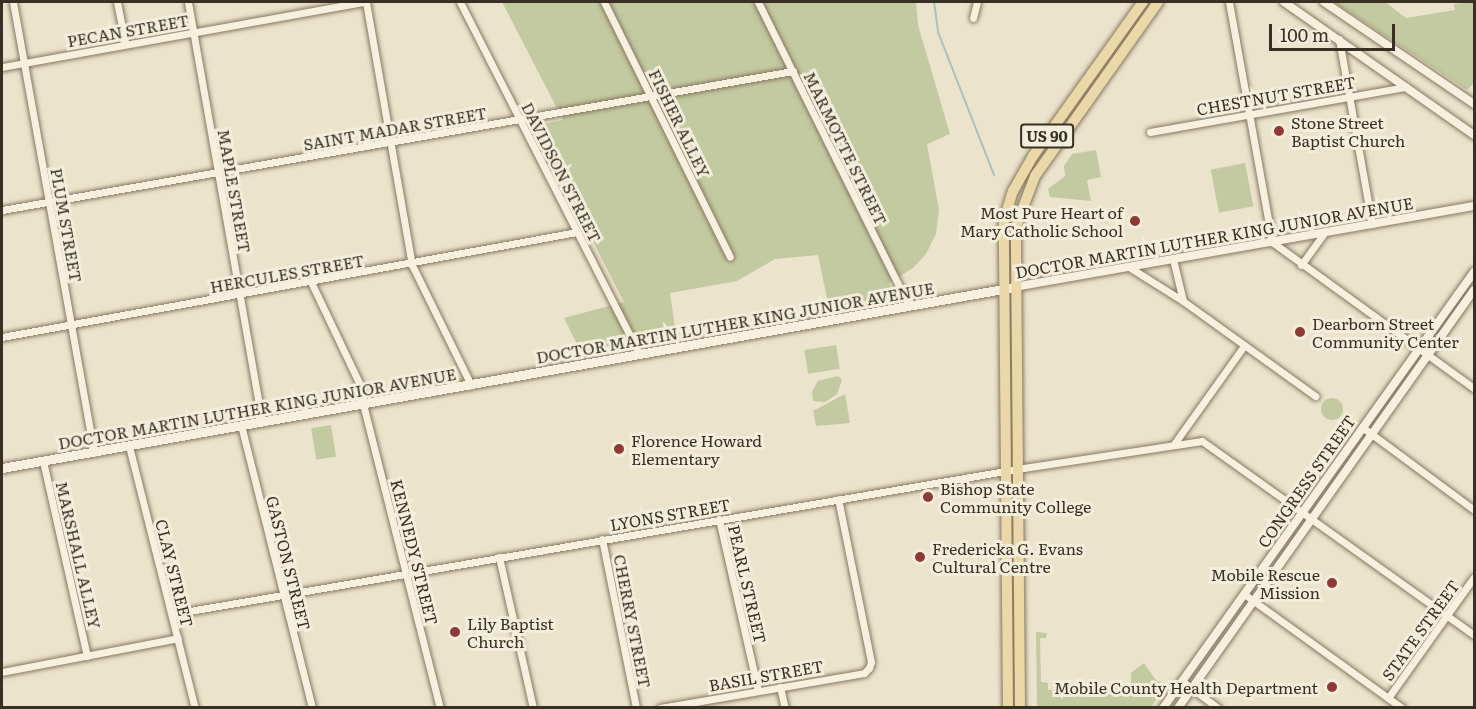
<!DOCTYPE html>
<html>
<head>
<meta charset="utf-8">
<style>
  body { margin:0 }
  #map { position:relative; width:1476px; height:709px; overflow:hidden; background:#ebe3cc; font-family:Literata,serif }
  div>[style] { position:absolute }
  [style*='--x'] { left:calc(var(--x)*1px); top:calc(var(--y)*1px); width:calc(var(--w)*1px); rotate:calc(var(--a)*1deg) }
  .green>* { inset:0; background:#c3c9a0; transform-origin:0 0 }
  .round { border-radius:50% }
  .stream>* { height:2px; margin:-1px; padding:0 1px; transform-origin:1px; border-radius:1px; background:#abc1bb }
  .roads { filter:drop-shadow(0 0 2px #877761) drop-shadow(0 0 2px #877761) }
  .minor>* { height:7px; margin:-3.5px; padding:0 3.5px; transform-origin:3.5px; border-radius:3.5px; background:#f7f0df }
  .tertiary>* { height:8px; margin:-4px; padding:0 4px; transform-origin:4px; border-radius:4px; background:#f7f0df }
  .secondary>* { height:9px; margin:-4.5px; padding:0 4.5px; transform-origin:4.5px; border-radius:4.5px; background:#f7f0df }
  .primary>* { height:10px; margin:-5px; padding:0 5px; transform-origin:5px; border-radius:5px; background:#ead8a8 }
  .dots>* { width:16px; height:16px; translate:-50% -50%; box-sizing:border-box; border:3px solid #f3eddb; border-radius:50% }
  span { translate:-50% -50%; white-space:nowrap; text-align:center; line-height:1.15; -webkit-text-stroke:6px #f3eddb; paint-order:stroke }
  .shield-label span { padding:2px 4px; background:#f3eddb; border:2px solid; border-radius:4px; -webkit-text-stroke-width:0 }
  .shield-label { font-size:15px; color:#392f23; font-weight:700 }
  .street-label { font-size:16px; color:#392f23 }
  .poi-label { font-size:16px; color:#392f23 }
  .left { translate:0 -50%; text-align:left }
  .right { translate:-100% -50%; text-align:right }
  .frame { position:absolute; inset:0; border:3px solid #392f23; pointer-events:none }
  .scale { position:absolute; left:1269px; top:24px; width:126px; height:27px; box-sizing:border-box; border:3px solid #392f23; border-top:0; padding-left:8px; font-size:18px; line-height:21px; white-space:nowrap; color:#392f23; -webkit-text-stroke:4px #f3eddb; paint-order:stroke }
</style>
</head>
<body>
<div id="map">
  <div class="green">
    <i style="clip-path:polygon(502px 2px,916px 2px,918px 25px,950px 134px,927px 144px,939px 210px,936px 234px,926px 254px,913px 268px,889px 283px,895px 295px,829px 308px,818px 255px,775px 259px,737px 281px,670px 293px,676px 335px,581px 352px,564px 318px,624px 302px,534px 126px,563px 120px)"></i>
    <i style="clip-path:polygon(1334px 2px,1385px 2px,1406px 18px,1455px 10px,1454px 4px,1474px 2px,1474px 83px,1467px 90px)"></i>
    <i style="clip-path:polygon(1096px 150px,1101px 177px,1087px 180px,1091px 201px,1050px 197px,1048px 189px,1065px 176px,1064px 166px,1072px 154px)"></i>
    <i style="left:1245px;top:163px;width:44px;height:35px;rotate:79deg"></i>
    <i style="left:836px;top:345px;width:24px;height:32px;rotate:81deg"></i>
    <i style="clip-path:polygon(838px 376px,842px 380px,837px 394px,825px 402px,813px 401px,812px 392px,818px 381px)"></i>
    <i style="clip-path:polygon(845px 394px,850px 423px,816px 426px,813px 411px)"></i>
    <i class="round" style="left:1321px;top:398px;width:22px;height:22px"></i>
    <i style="left:331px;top:425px;width:32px;height:20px;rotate:81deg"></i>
    <i style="clip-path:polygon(1036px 632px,1047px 633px,1046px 638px,1040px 638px,1041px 682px,1048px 683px,1048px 690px,1131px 688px,1131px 673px,1144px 663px,1155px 679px,1166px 686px,1151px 707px,1037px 707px)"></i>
  </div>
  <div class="stream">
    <i style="--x:934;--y:2;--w:30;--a:82"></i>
    <i style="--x:938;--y:32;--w:154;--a:68.6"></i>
  </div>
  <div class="roads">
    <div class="minor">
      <i style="--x:13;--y:2;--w:458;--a:79.8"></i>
      <i style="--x:117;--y:2;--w:41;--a:78.7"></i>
      <i style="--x:188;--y:2;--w:425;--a:80"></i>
      <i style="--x:366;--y:2;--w:267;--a:80.1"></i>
      <i style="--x:412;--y:265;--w:134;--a:63.8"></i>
      <i style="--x:460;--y:2;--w:396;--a:63"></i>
      <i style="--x:604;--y:2;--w:284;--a:63.7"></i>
      <i style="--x:758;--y:2;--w:339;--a:63.6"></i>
      <i style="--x:1229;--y:2;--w:244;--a:79.8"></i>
      <i style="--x:1272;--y:242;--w:249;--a:35.9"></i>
      <i style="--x:973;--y:18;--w:16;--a:-76"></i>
      <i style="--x:1339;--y:39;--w:188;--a:79.9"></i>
      <i style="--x:2;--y:67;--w:369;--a:-10.2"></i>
      <i style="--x:1150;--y:132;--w:260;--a:-10"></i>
      <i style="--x:2;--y:210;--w:803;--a:-9.97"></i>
      <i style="--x:1173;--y:259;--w:43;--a:76.6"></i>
      <i style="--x:1183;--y:301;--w:163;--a:35.7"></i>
      <i style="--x:1301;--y:265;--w:39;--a:-54"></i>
      <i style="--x:1129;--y:267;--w:64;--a:32.2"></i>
      <i style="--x:311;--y:282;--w:121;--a:64.5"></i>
      <i style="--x:363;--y:391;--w:13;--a:90"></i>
      <i style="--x:363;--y:404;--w:314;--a:75.8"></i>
      <i style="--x:2;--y:337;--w:585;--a:-10.35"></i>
      <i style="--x:241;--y:425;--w:292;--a:75.9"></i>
      <i style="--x:1362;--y:427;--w:139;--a:36.5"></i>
      <i style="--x:1174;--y:444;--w:120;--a:-54.5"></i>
      <i style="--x:129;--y:446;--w:270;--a:75.9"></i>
      <i style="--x:43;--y:461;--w:200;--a:77.3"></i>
      <i style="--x:719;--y:519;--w:176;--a:77.2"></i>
      <i style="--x:602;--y:539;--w:172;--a:78.6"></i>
      <i style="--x:499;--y:557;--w:155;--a:77.3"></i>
      <i style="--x:1244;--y:594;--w:195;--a:35.8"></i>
      <i style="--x:172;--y:614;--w:857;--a:-9.74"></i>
      <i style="--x:1017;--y:469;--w:187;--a:-8.6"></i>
      <i style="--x:1202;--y:441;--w:334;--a:35.5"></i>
      <i style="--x:2;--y:672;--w:179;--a:-10.9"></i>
      <i style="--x:1182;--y:681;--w:45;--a:36.9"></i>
      <i style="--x:780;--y:687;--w:22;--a:77"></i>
      <i style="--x:1388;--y:698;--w:148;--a:-54.6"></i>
      <i style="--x:660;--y:708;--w:207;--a:-9.7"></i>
      <i style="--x:864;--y:673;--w:7;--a:-45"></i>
      <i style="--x:869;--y:668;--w:6;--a:-72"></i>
      <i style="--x:871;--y:662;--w:166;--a:-101.4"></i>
    </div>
    <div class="tertiary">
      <i style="--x:1284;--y:2;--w:232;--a:35"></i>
      <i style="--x:1324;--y:2;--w:181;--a:34.2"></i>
      <i style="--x:1014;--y:287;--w:467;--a:-10"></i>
      <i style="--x:1163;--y:708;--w:536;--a:-54.5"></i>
      <i style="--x:1178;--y:708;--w:512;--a:-54.7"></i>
    </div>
    <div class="secondary">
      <i style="--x:2;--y:468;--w:1028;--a:-10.14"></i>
    </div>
    <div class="primary">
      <i style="--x:1008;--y:708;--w:488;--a:-90.5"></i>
      <i style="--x:1004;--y:220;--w:30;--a:-73"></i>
      <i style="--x:1013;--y:191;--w:40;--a:-60.3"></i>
      <i style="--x:1033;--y:156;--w:189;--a:-54.5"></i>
      <i style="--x:1020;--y:708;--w:482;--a:-90.5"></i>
      <i style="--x:1016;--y:226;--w:53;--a:-69.2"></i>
      <i style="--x:1035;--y:176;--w:213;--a:-54.7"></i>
    </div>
  </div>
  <div class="dots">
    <i style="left:1279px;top:131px;background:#913936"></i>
    <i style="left:1135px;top:221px;background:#913936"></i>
    <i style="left:1300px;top:332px;background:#913936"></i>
    <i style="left:619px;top:449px;background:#913936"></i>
    <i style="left:928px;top:497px;background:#913936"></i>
    <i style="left:920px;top:557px;background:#913936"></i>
    <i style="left:1332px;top:583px;background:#913936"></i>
    <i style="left:455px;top:632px;background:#913936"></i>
    <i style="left:1332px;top:687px;background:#913936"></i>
  </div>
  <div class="shield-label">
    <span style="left:1047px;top:136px">US 90</span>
  </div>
  <div class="street-label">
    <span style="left:128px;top:30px;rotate:-10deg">PECAN STREET</span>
    <span style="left:1276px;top:95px;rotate:-10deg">CHESTNUT STREET</span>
    <span style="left:680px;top:123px;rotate:64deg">FISHER ALLEY</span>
    <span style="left:395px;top:128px;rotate:-10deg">SAINT MADAR STREET</span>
    <span style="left:846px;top:148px;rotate:64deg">MARMOTTE STREET</span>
    <span style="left:562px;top:172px;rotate:63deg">DAVIDSON STREET</span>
    <span style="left:235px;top:191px;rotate:80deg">MAPLE STREET</span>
    <span style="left:67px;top:225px;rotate:80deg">PLUM STREET</span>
    <span style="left:1214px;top:237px;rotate:-10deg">DOCTOR MARTIN LUTHER KING JUNIOR AVENUE</span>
    <span style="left:287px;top:273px;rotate:-10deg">HERCULES STREET</span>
    <span style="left:735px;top:322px;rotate:-10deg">DOCTOR MARTIN LUTHER KING JUNIOR AVENUE</span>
    <span style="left:257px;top:408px;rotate:-10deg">DOCTOR MARTIN LUTHER KING JUNIOR AVENUE</span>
    <span style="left:1306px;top:481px;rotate:-55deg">CONGRESS STREET</span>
    <span style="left:670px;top:514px;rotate:-10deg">LYONS STREET</span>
    <span style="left:415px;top:552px;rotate:76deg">KENNEDY STREET</span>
    <span style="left:79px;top:555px;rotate:77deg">MARSHALL ALLEY</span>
    <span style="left:289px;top:563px;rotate:76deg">GASTON STREET</span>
    <span style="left:175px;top:573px;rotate:76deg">CLAY STREET</span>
    <span style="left:748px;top:584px;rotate:77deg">PEARL STREET</span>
    <span style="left:633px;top:621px;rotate:79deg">CHERRY STREET</span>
    <span style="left:1420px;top:630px;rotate:-54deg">STATE STREET</span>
    <span style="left:766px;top:675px;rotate:-10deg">BASIL STREET</span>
  </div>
  <div class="poi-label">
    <span class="left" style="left:1291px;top:131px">Stone Street<br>Baptist Church</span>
    <span class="right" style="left:1123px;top:221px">Most Pure Heart of<br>Mary Catholic School</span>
    <span class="left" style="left:1312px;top:332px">Dearborn Street<br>Community Center</span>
    <span class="left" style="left:631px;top:449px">Florence Howard<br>Elementary</span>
    <span class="left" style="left:940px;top:497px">Bishop State<br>Community College</span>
    <span class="left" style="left:932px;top:557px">Fredericka G. Evans<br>Cultural Centre</span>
    <span class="right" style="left:1320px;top:583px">Mobile Rescue<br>Mission</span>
    <span class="left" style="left:467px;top:632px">Lily Baptist<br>Church</span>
    <span class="right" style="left:1318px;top:687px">Mobile County Health Department</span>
  </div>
  <div class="frame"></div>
  <div class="scale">100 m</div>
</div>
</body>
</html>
